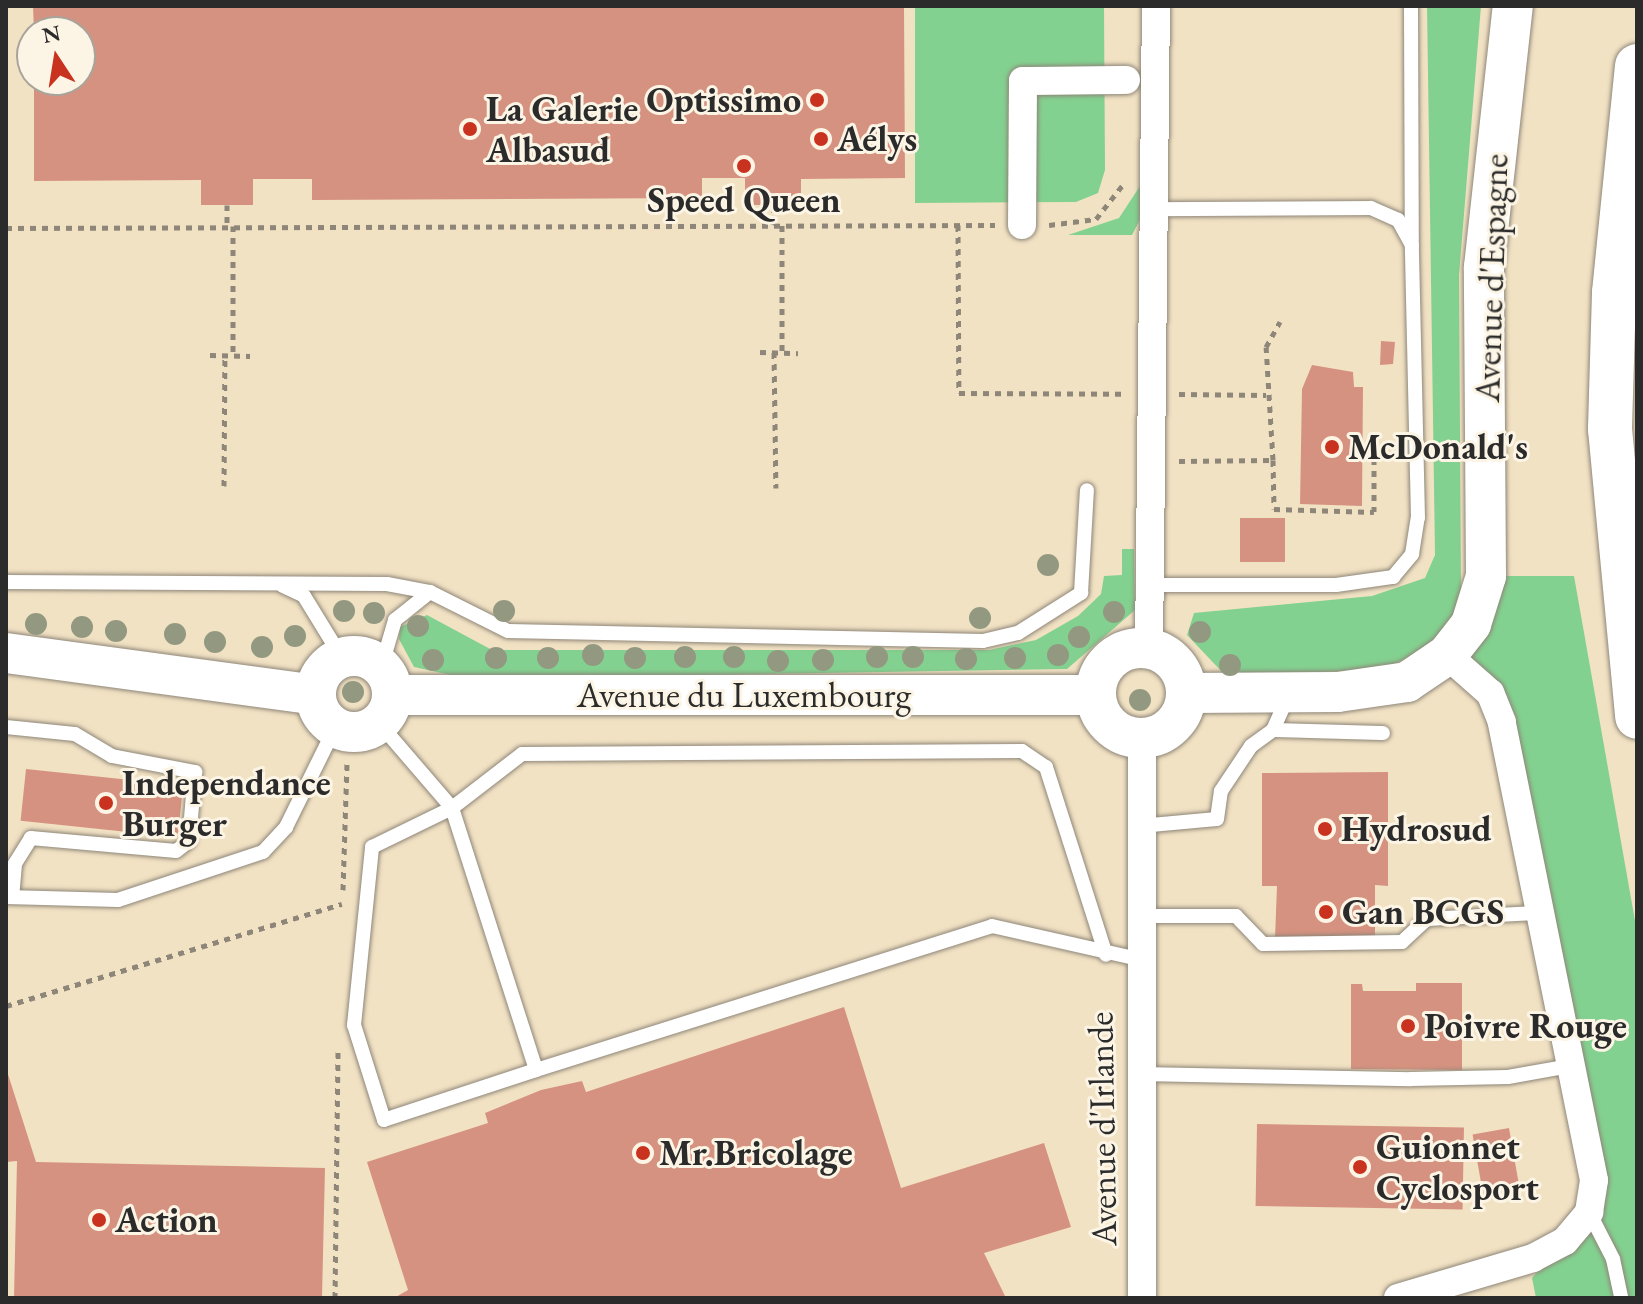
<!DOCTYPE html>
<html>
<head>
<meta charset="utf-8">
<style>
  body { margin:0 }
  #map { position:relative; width:1643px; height:1304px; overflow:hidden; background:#f2e2c4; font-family:"EB Garamond",serif }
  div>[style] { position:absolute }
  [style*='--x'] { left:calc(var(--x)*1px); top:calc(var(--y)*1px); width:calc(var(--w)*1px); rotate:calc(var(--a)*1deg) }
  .green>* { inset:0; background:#83d190 }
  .building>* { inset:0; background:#d69280; transform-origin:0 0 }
  .path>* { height:5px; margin-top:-2.5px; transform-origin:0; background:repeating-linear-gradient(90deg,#8e8678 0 6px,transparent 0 12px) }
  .roads { filter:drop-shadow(0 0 2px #8e8678) drop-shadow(0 0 2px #8e8678) }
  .lane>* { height:14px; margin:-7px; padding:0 7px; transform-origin:7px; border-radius:7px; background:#fff }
  .street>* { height:28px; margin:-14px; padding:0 14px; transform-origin:14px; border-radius:14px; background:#fff }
  .secondary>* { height:40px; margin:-20px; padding:0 20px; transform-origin:20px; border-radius:20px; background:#fff }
  .secondary>.ring { margin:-20px; padding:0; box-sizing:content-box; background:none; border:40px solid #fff; border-radius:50% }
  .highway>* { height:44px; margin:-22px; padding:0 22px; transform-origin:22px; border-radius:22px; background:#fff }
  .trees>* { width:22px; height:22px; margin:-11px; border-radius:50%; background:#939980 }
  .dots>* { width:22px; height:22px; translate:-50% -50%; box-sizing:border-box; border:4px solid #fcf5e5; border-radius:50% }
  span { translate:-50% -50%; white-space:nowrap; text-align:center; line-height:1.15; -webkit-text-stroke:6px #fcf5e5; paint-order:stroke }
  .poi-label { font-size:36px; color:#2b2b2b; font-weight:700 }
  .right { translate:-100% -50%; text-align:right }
  .left { translate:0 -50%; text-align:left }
  .street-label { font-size:36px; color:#2b2b2b }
  .frame { position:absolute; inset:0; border:8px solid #2b2b2b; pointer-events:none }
  .north { position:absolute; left:16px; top:16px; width:80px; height:80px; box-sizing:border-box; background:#fcf5e5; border:2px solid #a8a49b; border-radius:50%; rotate:348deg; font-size:22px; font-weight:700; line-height:32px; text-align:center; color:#2b2b2b }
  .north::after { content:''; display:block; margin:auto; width:28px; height:36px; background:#c8321e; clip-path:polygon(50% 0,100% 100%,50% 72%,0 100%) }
</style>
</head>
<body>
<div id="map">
  <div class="green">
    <i style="clip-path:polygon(915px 6px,1104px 6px,1105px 170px,1098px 193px,1076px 202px,915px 203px)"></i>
    <i style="clip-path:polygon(1427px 6px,1481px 6px,1459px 275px,1461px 592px,1449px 626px,1415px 655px,1379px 670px,1225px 675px,1187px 635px,1194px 613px,1372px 596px,1425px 578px,1435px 555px)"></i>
    <i style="clip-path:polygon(1140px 186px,1141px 218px,1132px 235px,1068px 235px,1119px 218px)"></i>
    <i style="clip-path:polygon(1122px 549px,1134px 549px,1135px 610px,1067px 669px,469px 679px,414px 667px,399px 639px,400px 627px,427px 615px,492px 650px,989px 650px,1036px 640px,1078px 616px,1101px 594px,1104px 576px,1122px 575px)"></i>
    <i style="clip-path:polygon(1486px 576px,1574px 576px,1637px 932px,1637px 1298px,1536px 1298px,1532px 1278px,1589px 1212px,1502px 722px,1447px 655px)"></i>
  </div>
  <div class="building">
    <i style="clip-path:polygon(33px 6px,904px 6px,905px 178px,801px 179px,801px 205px,745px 205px,745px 178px,702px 178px,702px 198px,312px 200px,312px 179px,253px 179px,253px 205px,201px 205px,201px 180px,34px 181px,34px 80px,80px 80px,80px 32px,34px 32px)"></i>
    <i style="clip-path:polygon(1381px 341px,1395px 342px,1393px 364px,1380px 365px)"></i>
    <i style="clip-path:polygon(1312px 365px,1353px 372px,1354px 387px,1363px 387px,1362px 506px,1300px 504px,1302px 389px)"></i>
    <i style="left:1240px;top:518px;width:45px;height:44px"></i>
    <i style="left:26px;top:769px;width:158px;height:52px;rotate:6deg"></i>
    <i style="clip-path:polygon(1388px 772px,1388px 886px,1375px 885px,1375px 938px,1275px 938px,1277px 886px,1262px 886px,1262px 773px)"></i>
    <i style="clip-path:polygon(1416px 983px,1462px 983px,1462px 1070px,1351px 1069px,1351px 984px,1362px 984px,1363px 991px,1416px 991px)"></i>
    <i style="clip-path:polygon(844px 1007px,901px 1188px,1044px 1143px,1071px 1227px,984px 1253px,1006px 1298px,394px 1298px,408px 1290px,367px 1162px,488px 1123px,485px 1113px,541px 1090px,582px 1081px,586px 1092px)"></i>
    <i style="clip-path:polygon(6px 1068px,36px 1162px,325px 1168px,322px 1298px,14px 1298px,17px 1161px,6px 1162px)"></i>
    <i style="left:1257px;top:1124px;width:207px;height:82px;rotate:1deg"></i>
    <i style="left:1509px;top:1128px;width:67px;height:37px;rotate:80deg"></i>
  </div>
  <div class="path">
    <i style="--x:227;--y:205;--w:21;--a:90"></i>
    <i style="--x:773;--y:225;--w:20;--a:-87"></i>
    <i style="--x:782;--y:225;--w:127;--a:90"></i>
    <i style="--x:958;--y:225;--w:168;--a:89.7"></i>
    <i style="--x:959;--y:393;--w:166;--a:0.3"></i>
    <i style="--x:1049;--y:225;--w:47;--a:-7.3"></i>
    <i style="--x:1096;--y:219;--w:47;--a:-51.9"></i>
    <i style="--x:233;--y:226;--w:130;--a:90"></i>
    <i style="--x:6;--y:228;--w:989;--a:-0.17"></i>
    <i style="--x:760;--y:352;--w:38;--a:2"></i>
    <i style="--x:774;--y:352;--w:136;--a:89.2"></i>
    <i style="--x:210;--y:355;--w:40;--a:1.4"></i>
    <i style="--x:1179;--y:394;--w:87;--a:0.7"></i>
    <i style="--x:1273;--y:460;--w:49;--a:88.8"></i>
    <i style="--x:1274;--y:509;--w:100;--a:1.7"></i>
    <i style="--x:1374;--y:512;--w:66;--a:-90"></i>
    <i style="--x:1179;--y:461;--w:94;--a:-0.6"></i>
    <i style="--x:1273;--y:460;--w:113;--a:-93.5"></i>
    <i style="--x:1266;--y:347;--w:29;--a:-61"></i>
    <i style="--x:224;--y:486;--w:131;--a:-89.6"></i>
    <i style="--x:343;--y:890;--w:130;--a:-88.2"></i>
    <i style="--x:6;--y:1006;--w:351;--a:-16.9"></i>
    <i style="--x:335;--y:1298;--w:246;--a:-89.3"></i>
  </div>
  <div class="roads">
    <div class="lane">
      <i style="--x:1411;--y:6;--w:235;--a:89.8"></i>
      <i style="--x:6;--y:582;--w:381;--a:0.3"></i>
      <i style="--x:387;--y:584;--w:44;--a:10.5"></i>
      <i style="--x:430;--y:592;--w:87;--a:26.6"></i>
      <i style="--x:508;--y:631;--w:475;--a:1.2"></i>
      <i style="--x:983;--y:641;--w:36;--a:-13"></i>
      <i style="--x:1018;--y:633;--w:75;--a:-32.4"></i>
      <i style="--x:1081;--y:593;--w:103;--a:-86.7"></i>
      <i style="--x:1150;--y:585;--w:186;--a:0"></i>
      <i style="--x:1336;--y:585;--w:58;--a:-8"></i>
      <i style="--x:1393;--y:577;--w:30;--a:-50"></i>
      <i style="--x:1412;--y:554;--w:36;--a:-81"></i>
      <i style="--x:1418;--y:518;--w:273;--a:-91.3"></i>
      <i style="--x:1412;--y:245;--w:29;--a:-119"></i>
      <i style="--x:1398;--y:220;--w:30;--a:-156"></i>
      <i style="--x:1371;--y:208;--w:214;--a:179.7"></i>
      <i style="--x:283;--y:586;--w:23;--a:25"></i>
      <i style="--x:304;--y:596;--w:73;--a:58.5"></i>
      <i style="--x:381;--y:668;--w:50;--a:-73.7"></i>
      <i style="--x:395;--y:620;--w:45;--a:-38.7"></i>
      <i style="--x:379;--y:723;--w:112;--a:49.3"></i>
      <i style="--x:452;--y:808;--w:275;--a:72.2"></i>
      <i style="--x:536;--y:1070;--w:478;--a:-17.5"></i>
      <i style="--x:992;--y:926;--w:150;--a:12.7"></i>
      <i style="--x:6;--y:727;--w:69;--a:5.8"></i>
      <i style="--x:75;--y:734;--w:43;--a:30.7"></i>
      <i style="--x:112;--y:756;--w:85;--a:10.9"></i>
      <i style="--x:195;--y:772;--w:69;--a:95"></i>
      <i style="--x:189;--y:841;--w:16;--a:142"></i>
      <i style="--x:176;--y:851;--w:146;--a:-174.9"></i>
      <i style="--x:31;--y:838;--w:31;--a:122"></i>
      <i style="--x:15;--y:864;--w:33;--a:95"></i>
      <i style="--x:1273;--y:730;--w:110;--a:1.6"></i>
      <i style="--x:1140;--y:826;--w:77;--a:-5.2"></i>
      <i style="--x:1217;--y:819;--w:28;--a:-82"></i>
      <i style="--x:1221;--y:791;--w:54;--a:-56.3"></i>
      <i style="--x:1251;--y:746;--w:27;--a:-36"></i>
      <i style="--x:1273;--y:730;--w:37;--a:-66"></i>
      <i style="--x:6;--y:897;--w:112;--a:1.5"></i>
      <i style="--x:118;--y:900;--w:153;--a:-18.3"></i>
      <i style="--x:263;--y:852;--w:34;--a:-47"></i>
      <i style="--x:286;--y:827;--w:110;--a:-63.7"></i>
      <i style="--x:1139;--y:916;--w:97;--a:0"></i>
      <i style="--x:1236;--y:916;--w:39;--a:46"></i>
      <i style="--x:1263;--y:944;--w:139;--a:-0.8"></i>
      <i style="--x:1402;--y:942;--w:34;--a:-43"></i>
      <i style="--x:1427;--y:919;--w:109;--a:-3.2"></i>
      <i style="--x:536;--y:1070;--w:160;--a:161.8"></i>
      <i style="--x:384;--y:1120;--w:100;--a:-107.5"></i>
      <i style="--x:354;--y:1025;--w:179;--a:-84.2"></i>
      <i style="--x:372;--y:847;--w:89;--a:-26"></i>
      <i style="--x:452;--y:808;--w:88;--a:-37.6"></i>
      <i style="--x:522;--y:754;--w:500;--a:-0.34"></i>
      <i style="--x:1022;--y:751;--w:29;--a:34"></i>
      <i style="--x:1046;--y:767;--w:197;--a:72.3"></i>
      <i style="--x:1140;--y:1074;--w:271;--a:1.1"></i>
      <i style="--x:1411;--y:1079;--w:97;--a:-1.2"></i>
      <i style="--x:1508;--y:1077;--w:62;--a:-10.2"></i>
      <i style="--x:1589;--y:1212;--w:53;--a:62.9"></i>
      <i style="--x:1613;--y:1259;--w:40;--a:78"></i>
    </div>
    <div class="street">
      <i style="--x:1022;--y:225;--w:144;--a:-89.6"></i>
      <i style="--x:1023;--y:81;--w:103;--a:-0.6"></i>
      <i style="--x:1149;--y:648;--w:642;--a:-89.38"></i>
      <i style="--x:1142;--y:739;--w:559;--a:90"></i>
      <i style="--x:1398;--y:1298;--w:141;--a:-16.5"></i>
      <i style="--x:1533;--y:1258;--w:36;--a:-28"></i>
      <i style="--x:1565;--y:1241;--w:38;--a:-50"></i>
      <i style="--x:1589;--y:1212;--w:32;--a:-81"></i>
      <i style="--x:1594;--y:1180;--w:467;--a:-101.4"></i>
      <i style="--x:1502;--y:722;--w:31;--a:-112"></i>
      <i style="--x:1490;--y:693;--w:57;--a:-138.5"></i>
    </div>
    <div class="secondary">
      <i class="ring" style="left:1096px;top:648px;width:50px;height:50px"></i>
      <i style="--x:6;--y:653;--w:312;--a:7.7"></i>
      <i class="ring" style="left:316px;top:656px;width:36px;height:36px"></i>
      <i style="--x:1187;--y:693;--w:151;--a:-0.4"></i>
      <i style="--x:1338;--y:692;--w:70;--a:-8.2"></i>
      <i style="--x:1407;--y:682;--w:48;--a:-34"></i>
      <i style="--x:1447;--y:655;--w:39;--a:-52"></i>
      <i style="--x:1471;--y:624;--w:50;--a:-72.6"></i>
      <i style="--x:1486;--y:576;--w:309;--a:-90.4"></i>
      <i style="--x:1484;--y:267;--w:263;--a:-83.7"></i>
      <i style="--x:392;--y:695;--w:704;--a:0"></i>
    </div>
    <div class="highway">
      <i style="--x:1637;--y:66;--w:228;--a:95.8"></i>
      <i style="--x:1614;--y:293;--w:136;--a:91.7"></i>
      <i style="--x:1610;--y:429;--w:289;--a:84.6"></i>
    </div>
  </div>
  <div class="trees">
    <i style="left:1048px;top:565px"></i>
    <i style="left:344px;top:611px"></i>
    <i style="left:504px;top:611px"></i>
    <i style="left:1114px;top:612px"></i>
    <i style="left:374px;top:613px"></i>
    <i style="left:980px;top:618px"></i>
    <i style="left:36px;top:624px"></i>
    <i style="left:418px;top:626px"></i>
    <i style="left:82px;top:627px"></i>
    <i style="left:116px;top:631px"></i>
    <i style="left:1200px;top:632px"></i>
    <i style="left:175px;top:634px"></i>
    <i style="left:295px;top:636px"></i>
    <i style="left:1079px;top:637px"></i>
    <i style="left:215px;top:642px"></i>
    <i style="left:262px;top:647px"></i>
    <i style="left:593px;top:655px"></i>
    <i style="left:1058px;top:655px"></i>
    <i style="left:685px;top:657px"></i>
    <i style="left:734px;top:657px"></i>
    <i style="left:877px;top:657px"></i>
    <i style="left:913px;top:657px"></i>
    <i style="left:496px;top:658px"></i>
    <i style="left:548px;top:658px"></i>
    <i style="left:635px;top:658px"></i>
    <i style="left:1015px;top:658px"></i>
    <i style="left:966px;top:659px"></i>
    <i style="left:433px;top:660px"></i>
    <i style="left:823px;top:660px"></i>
    <i style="left:778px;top:661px"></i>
    <i style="left:1230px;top:665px"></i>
    <i style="left:353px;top:692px"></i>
    <i style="left:1140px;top:700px"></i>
  </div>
  <div class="dots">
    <i style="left:817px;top:100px;background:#c8321e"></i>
    <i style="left:470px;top:129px;background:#c8321e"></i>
    <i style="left:821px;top:139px;background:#c8321e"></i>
    <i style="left:744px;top:166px;background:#c8321e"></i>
    <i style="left:1332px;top:447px;background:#c8321e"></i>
    <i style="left:106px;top:803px;background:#c8321e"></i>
    <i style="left:1325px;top:829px;background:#c8321e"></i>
    <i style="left:1326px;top:912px;background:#c8321e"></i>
    <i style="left:1408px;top:1026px;background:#c8321e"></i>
    <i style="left:643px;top:1153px;background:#c8321e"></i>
    <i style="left:1360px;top:1167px;background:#c8321e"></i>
    <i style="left:99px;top:1220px;background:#c8321e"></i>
  </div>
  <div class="poi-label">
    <span class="right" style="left:801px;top:100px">Optissimo</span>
    <span class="left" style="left:486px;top:129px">La Galerie<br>Albasud</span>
    <span class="left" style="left:837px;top:139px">Aélys</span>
    <span style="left:744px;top:200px">Speed Queen</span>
    <span class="left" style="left:1348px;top:447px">McDonald's</span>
    <span class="left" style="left:122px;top:803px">Independance<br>Burger</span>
    <span class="left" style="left:1341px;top:829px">Hydrosud</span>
    <span class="left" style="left:1342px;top:912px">Gan BCGS</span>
    <span class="left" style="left:1424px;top:1026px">Poivre Rouge</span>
    <span class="left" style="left:1376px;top:1167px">Guionnet<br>Cyclosport</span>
    <span class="left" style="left:659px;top:1153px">Mr.Bricolage</span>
    <span class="left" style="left:115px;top:1220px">Action</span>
  </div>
  <div class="street-label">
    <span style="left:1491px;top:278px;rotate:-88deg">Avenue d'Espagne</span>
    <span style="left:744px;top:695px">Avenue du Luxembourg</span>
    <span style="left:1102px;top:1129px;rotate:-91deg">Avenue d'Irlande</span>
  </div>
  <div class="frame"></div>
  <div class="north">N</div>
</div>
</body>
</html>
